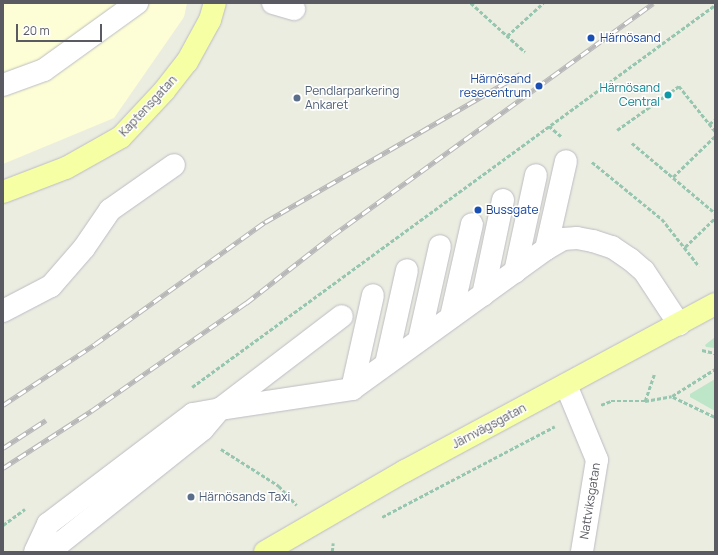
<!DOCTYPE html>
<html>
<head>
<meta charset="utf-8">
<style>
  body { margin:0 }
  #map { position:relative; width:718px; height:555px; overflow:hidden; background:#ecede1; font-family:Manrope,sans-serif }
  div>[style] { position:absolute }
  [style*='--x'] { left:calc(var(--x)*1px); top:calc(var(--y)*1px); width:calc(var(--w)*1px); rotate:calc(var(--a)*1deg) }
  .commercial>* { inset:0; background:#fdfed5 }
  .green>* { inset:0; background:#bde5c8 }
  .path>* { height:2.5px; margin-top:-1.25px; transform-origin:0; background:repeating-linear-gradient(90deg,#96c6b0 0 4px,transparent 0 6px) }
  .roads { filter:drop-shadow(0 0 1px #bcbcc3) drop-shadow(0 0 1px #bcbcc3) }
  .minor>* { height:22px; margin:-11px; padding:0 11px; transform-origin:11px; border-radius:11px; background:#fff }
  .major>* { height:22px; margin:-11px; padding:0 11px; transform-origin:11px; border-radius:11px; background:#f6ffa4 }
  .rail>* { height:4.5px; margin-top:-2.25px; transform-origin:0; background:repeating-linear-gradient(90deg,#fff 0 9px,#b7b7b8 0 18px); box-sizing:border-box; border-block:1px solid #b7b7b8 }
  .dots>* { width:11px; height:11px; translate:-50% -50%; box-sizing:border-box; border:2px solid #fff; border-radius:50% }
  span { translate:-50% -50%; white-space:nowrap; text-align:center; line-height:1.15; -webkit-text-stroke:3px #fff; paint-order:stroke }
  .transit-label { font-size:12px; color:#164399 }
  .left { translate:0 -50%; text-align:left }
  .right { translate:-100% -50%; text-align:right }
  .culture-label { font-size:12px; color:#0d838f }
  .service-label { font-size:12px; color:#4e5e75 }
  .street-label { font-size:12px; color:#5a5b62 }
  .frame { position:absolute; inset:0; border:4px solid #5a5b62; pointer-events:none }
  .scale { position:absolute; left:16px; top:24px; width:86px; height:18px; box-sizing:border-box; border:2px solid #5a5b62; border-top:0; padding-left:5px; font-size:12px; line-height:14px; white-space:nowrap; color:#5a5b62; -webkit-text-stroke:3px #fff; paint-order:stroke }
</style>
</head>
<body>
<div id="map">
  <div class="commercial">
    <i style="clip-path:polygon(3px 3px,187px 3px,184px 17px,114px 118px,3px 164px)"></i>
  </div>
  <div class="green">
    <i style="clip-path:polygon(715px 337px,715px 348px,706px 347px,705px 345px)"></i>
    <i style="clip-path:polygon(715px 379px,715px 411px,690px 397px,690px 394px)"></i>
  </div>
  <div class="path">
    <i style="--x:471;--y:3;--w:73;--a:42.2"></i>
    <i style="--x:507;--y:36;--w:49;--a:-42.5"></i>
    <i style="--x:709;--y:124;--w:7;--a:-34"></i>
    <i style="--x:549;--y:126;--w:16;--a:40"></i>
    <i style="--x:617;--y:130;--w:76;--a:-35.4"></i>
    <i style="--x:679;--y:86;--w:58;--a:51.3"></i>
    <i style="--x:632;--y:143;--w:109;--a:40.1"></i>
    <i style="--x:592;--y:162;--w:90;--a:39.2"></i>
    <i style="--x:662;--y:219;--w:60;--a:51.8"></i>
    <i style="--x:673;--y:177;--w:59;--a:-44.3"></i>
    <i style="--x:685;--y:247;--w:42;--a:-44"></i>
    <i style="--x:702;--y:350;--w:13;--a:13"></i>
    <i style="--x:192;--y:387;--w:648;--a:-36.14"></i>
    <i style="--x:673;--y:397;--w:47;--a:25.5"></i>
    <i style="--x:645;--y:401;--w:28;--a:-71"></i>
    <i style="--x:601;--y:405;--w:11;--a:-22"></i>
    <i style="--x:611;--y:401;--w:34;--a:0"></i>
    <i style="--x:645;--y:401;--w:27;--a:-10"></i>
    <i style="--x:672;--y:396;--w:51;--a:-32.1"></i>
    <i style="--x:221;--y:449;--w:69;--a:32.5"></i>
    <i style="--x:279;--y:486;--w:26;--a:47"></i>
    <i style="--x:382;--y:517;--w:195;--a:-27.7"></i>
    <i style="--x:3;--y:525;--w:27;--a:-36"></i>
    <i style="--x:332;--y:552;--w:9;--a:-84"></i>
  </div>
  <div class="roads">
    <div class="minor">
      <i style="--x:273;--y:3;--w:22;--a:16"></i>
      <i style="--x:3;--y:85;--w:44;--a:-20.1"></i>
      <i style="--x:44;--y:70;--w:115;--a:-35.8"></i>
      <i style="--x:546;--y:249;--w:90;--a:-77.2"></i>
      <i style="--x:515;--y:272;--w:99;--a:-77.8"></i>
      <i style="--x:483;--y:295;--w:97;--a:-78.1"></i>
      <i style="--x:3;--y:311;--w:54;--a:-27.5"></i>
      <i style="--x:51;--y:286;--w:50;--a:-49"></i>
      <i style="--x:84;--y:248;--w:46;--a:-55.6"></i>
      <i style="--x:110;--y:210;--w:78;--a:-35.1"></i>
      <i style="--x:451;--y:317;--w:95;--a:-77.3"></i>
      <i style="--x:419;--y:340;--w:96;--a:-77.4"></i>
      <i style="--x:386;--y:364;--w:96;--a:-77.4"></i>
      <i style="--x:566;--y:385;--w:81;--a:67.5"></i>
      <i style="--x:597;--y:460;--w:93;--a:99.3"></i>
      <i style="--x:352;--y:389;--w:96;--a:-77.4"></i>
      <i style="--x:35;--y:552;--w:31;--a:-65"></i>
      <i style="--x:48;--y:524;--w:182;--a:-37.2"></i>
      <i style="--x:193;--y:414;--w:27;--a:-10"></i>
      <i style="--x:220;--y:409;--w:153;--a:-37.3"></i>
      <i style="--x:49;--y:552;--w:197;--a:-38.6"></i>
      <i style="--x:203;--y:429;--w:26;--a:-50"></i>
      <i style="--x:220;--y:409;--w:134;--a:-8.6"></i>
      <i style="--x:352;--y:389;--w:239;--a:-35.8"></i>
      <i style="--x:546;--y:249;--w:20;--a:-30"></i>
      <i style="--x:563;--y:239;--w:14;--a:-4"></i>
      <i style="--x:577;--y:238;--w:16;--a:11"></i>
      <i style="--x:593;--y:241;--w:20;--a:18"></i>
      <i style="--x:612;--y:247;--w:22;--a:34"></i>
      <i style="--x:630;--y:259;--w:18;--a:41"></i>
      <i style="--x:644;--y:271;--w:64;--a:56.6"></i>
    </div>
    <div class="major">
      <i style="--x:3;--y:192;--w:67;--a:-20.9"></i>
      <i style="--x:66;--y:168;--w:63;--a:-29.4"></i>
      <i style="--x:121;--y:137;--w:63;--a:-46.9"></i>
      <i style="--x:164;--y:91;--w:37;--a:-52"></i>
      <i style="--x:187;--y:62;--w:48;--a:-61.3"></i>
      <i style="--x:210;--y:20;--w:18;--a:-74"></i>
      <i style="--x:265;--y:552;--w:162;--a:-30.1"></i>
      <i style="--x:405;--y:471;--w:352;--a:-28.3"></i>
    </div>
  </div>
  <div class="rail">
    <i style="--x:3;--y:405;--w:110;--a:-33.5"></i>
    <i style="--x:95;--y:344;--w:209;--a:-35.7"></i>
    <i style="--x:265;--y:222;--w:295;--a:-30.1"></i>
    <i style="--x:3;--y:448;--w:51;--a:-33.1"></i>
    <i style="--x:3;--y:468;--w:105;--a:-32.9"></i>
    <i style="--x:91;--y:411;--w:189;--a:-34.9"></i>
    <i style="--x:246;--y:303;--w:110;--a:-38"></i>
    <i style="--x:333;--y:235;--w:395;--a:-35.9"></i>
  </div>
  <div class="dots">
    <i style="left:591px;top:38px;background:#1a4fb4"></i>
    <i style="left:539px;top:86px;background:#1a4fb4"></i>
    <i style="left:668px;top:95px;background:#0f9aa8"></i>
    <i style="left:297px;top:98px;background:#5c6f8a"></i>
    <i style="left:478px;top:210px;background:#1a4fb4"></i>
    <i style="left:191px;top:497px;background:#5c6f8a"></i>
  </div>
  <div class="transit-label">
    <span class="left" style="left:600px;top:38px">Härnösand</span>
    <span class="right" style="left:531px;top:86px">Härnösand<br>resecentrum</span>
    <span class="left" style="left:486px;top:210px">Bussgate</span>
  </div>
  <div class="culture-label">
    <span class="right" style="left:660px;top:95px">Härnösand<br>Central</span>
  </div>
  <div class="service-label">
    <span class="left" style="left:305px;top:98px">Pendlarparkering<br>Ankaret</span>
    <span class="left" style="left:199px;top:497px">Härnösands Taxi</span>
  </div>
  <div class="street-label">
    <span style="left:148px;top:106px;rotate:-47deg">Kaptensgatan</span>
    <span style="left:489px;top:426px;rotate:-28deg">Järnvägsgatan</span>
    <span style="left:590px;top:501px;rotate:-81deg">Nattviksgatan</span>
  </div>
  <div class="frame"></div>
  <div class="scale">20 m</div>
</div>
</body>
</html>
